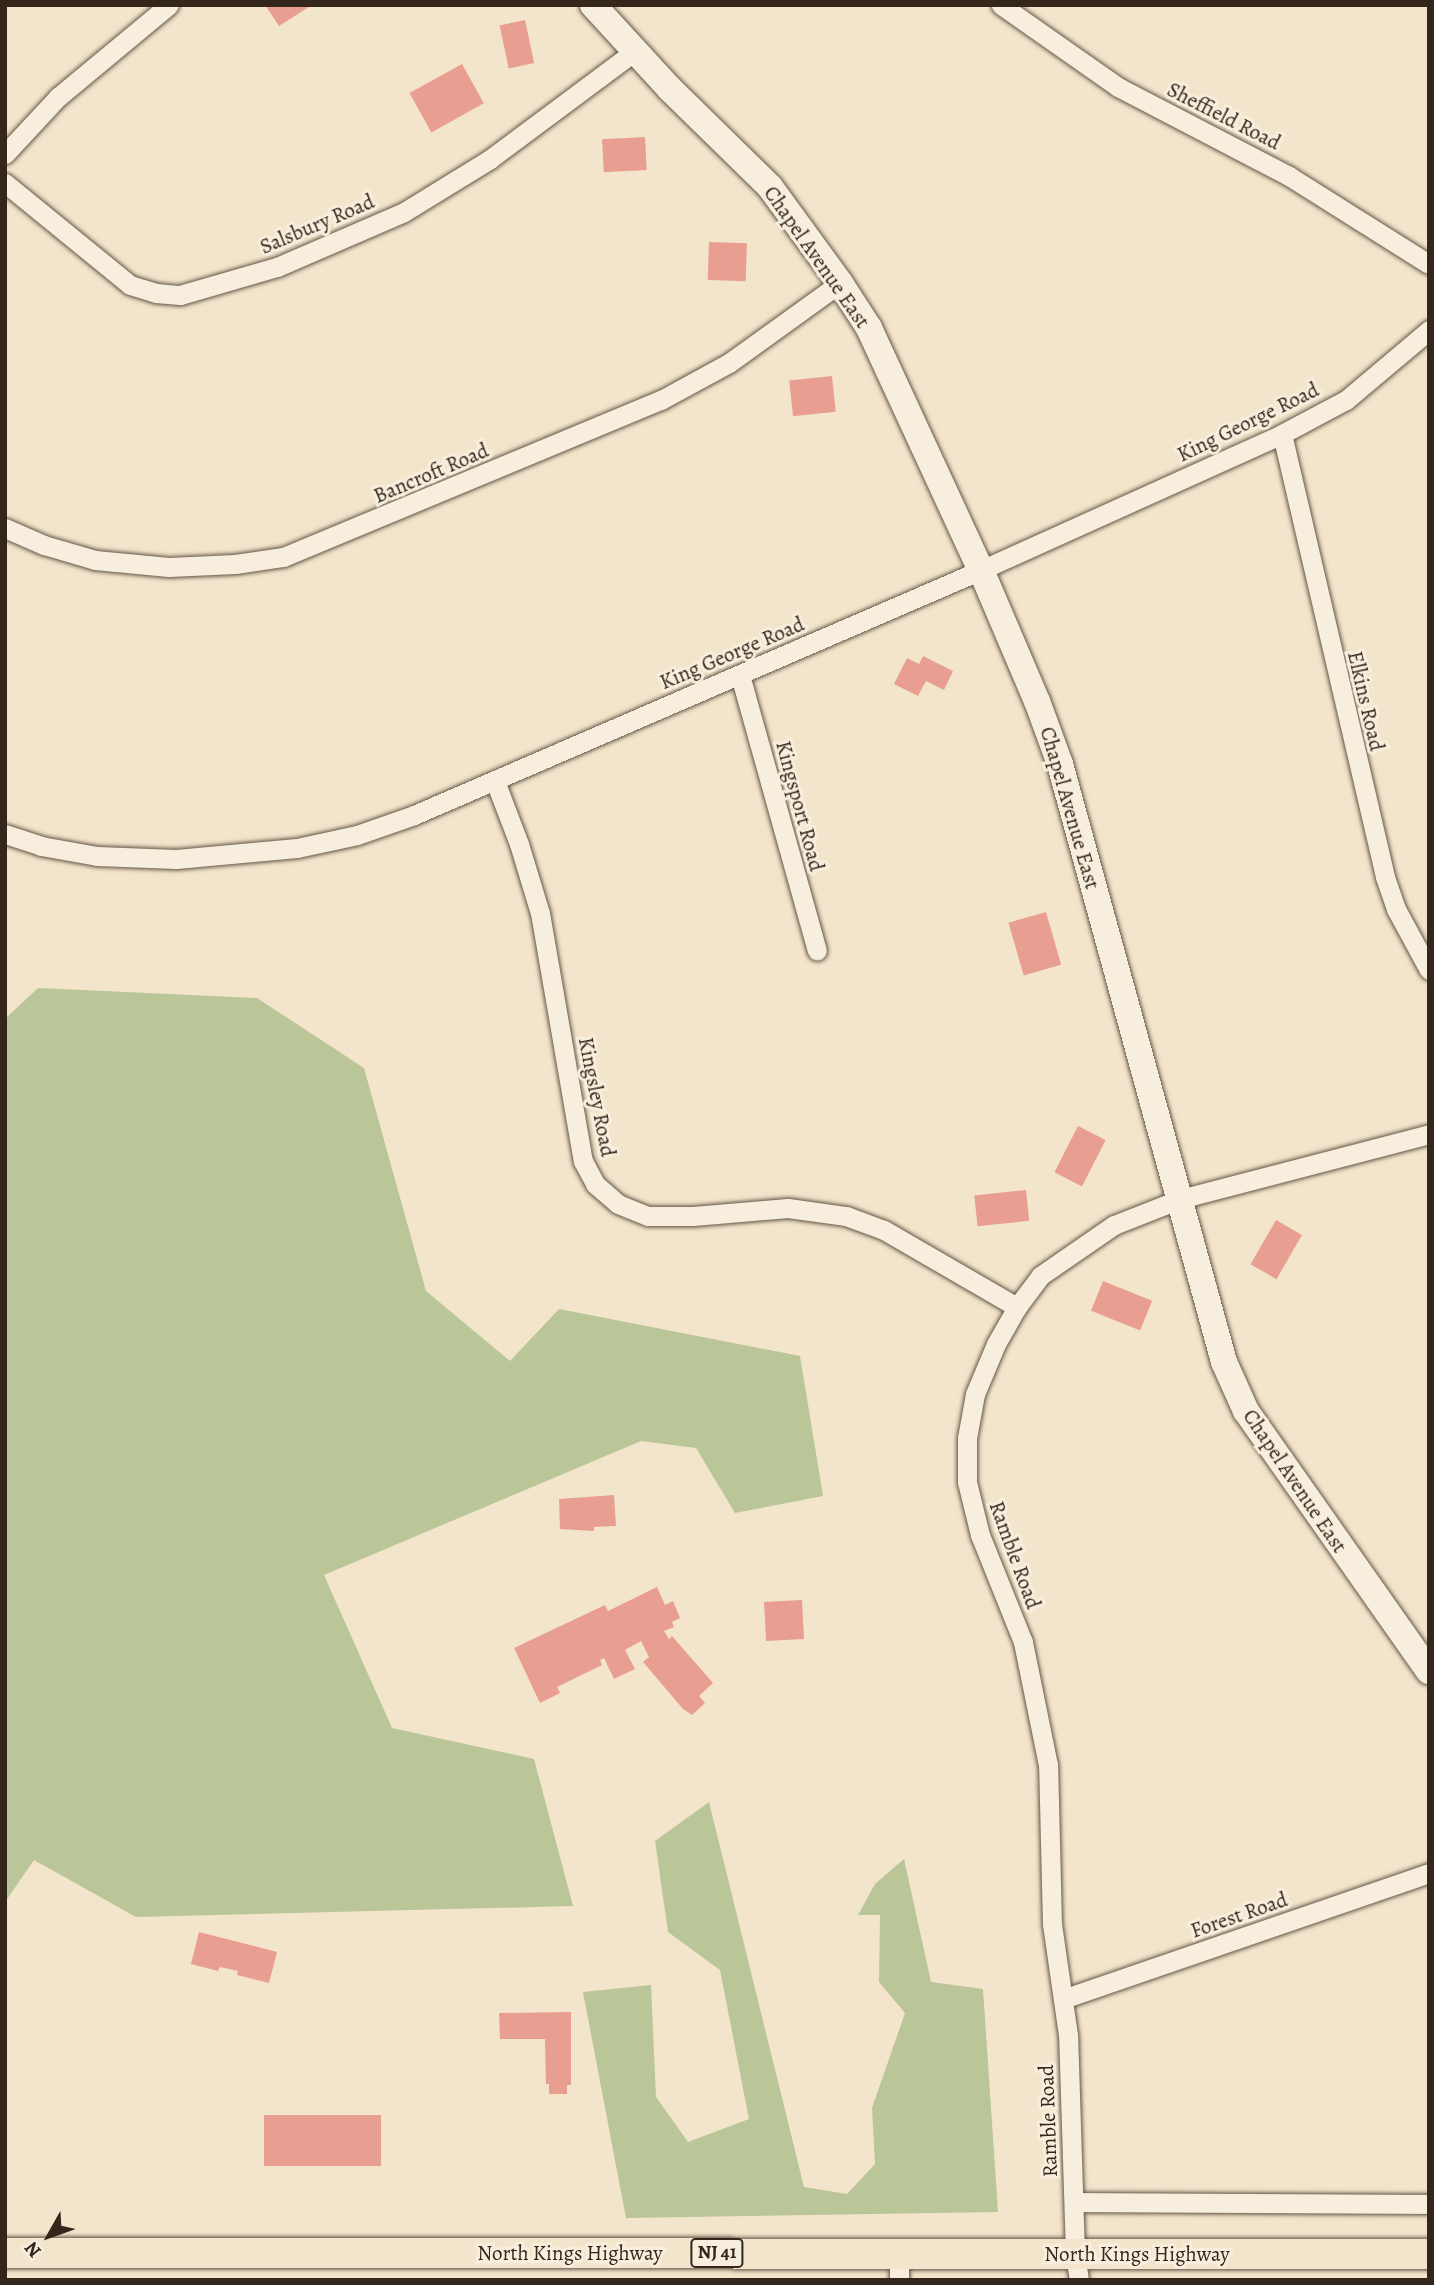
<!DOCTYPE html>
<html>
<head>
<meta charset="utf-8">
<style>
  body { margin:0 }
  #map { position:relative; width:1434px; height:2285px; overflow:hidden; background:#f3e5cb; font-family:Alegreya,serif }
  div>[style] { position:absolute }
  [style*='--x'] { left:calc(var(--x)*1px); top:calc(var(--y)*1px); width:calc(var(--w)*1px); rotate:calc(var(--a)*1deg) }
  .green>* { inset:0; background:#bac598 }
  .building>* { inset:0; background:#e89f91; transform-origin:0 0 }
  .roads { filter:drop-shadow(0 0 2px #645647) drop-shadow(0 0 2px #645647) }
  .street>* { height:19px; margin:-9.5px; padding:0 9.5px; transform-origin:9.5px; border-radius:9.5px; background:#f7eedd }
  .secondary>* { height:26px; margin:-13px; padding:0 13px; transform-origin:13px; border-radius:13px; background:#f7eedd }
  .primary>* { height:30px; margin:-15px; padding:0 15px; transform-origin:15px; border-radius:15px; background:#f3e5cb }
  span { translate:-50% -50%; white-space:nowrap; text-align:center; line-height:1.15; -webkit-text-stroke:6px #f7eedd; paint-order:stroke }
  .shield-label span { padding:2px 5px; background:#f7eedd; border:2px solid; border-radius:5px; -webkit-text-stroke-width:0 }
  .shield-label { font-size:19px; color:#34261b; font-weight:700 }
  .street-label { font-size:21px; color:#34261b }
  .frame { position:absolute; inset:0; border:7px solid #34261b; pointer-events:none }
  .north { position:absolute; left:14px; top:2201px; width:70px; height:70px; -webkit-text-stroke:5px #f7eedd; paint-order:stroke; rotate:230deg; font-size:19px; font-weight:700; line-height:28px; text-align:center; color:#34261b }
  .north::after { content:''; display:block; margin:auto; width:24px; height:32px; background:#34261b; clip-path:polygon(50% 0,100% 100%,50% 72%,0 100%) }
</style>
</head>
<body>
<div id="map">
  <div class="green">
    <i style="clip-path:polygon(38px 988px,257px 998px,364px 1068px,426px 1291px,510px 1361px,559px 1309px,800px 1356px,823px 1496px,735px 1513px,696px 1448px,641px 1441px,324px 1575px,392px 1728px,534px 1759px,573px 1906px,136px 1917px,34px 1860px,5px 1902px,5px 1019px)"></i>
    <i style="clip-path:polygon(709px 1802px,804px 2187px,847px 2194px,875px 2164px,872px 2108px,905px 2013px,879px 1982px,880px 1915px,858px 1915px,875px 1884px,904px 1859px,931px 1982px,983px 1989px,998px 2212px,626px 2218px,583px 1992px,651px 1985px,656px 2097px,688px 2142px,749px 2119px,720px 1970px,668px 1932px,655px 1841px)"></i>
  </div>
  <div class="building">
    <i style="clip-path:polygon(265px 5px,312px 5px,279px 26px)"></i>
    <i style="left:525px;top:20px;width:44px;height:26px;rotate:78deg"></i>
    <i style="left:462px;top:64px;width:45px;height:60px;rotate:61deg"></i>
    <i style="left:645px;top:137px;width:33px;height:43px;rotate:87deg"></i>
    <i style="left:709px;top:242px;width:38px;height:38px;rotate:2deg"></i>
    <i style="left:832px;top:376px;width:36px;height:43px;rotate:84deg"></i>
    <i style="clip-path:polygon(923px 656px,953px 671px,944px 690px,926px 681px,918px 696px,894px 684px,907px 658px,919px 664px)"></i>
    <i style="left:1046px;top:912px;width:55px;height:39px;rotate:74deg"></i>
    <i style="left:1078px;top:1126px;width:31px;height:52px;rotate:27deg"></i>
    <i style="left:1026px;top:1190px;width:31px;height:52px;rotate:84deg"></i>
    <i style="left:1276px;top:1220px;width:30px;height:51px;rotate:30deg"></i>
    <i style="left:1103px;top:1281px;width:53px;height:32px;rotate:22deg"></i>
    <i style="clip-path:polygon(614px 1495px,616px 1526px,594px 1527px,594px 1531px,560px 1529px,559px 1499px)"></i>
    <i style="clip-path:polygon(657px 1587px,665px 1605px,673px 1601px,680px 1618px,672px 1622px,674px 1627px,664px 1631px,669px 1639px,672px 1636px,713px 1683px,699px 1696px,705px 1703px,692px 1715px,683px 1709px,643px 1662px,649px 1657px,641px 1641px,625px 1650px,635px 1669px,614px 1679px,604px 1658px,600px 1660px,602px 1665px,557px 1687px,560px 1693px,540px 1703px,514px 1648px,605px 1605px,608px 1611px)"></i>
    <i style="left:802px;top:1600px;width:39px;height:38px;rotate:87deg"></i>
    <i style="clip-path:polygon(199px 1932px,277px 1952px,269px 1983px,237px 1975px,238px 1971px,220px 1967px,218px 1971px,191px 1964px)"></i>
    <i style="clip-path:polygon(571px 2012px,571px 2085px,567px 2085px,567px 2094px,549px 2094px,549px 2084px,546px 2084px,545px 2039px,500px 2039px,499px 2013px)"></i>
    <i style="left:264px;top:2115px;width:117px;height:51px"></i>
  </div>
  <div class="roads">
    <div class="street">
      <i style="--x:1001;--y:5;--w:143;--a:35"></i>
      <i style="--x:1118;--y:87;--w:193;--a:27.5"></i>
      <i style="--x:1289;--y:176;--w:165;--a:32.2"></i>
      <i style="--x:5;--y:154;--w:78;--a:-47.1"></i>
      <i style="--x:58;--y:97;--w:144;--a:-39.7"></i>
      <i style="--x:5;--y:183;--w:161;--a:39.2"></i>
      <i style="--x:130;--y:285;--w:27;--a:17"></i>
      <i style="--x:156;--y:293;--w:24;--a:5"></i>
      <i style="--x:180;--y:295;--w:101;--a:-16.1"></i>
      <i style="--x:277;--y:267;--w:138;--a:-23.4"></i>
      <i style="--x:404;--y:212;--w:101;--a:-31.6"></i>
      <i style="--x:490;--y:159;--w:181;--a:-36.7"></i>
      <i style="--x:1282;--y:434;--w:455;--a:76.9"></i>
      <i style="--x:1385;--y:877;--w:34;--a:71"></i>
      <i style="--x:1396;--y:909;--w:69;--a:61.6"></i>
      <i style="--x:5;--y:528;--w:43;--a:23.6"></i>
      <i style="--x:44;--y:545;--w:53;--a:16.4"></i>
      <i style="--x:95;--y:560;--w:74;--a:5.4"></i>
      <i style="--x:169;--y:567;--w:66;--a:-2.6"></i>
      <i style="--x:235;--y:564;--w:49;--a:-8.3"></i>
      <i style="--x:283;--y:557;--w:409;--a:-22.6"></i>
      <i style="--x:661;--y:400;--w:77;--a:-28.6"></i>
      <i style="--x:729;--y:363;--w:137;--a:-35.8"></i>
      <i style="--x:740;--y:675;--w:286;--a:74.4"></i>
      <i style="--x:495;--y:781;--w:67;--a:69.1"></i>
      <i style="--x:519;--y:844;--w:72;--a:73.1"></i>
      <i style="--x:540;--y:913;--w:252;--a:80.2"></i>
      <i style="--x:583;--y:1161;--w:26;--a:62"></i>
      <i style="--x:595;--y:1184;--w:30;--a:41"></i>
      <i style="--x:618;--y:1204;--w:32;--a:22"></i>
      <i style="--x:648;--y:1216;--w:45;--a:0"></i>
      <i style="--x:693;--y:1216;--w:95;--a:-4.8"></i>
      <i style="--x:788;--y:1208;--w:59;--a:7.9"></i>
      <i style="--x:846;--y:1216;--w:40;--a:20.2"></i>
      <i style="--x:884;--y:1230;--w:154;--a:30.1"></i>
      <i style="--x:5;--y:834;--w:38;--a:18"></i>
      <i style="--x:41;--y:846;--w:57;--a:10.1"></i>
      <i style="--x:97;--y:856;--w:79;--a:2.2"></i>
      <i style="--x:176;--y:859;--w:121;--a:-5.2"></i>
      <i style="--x:297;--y:848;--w:61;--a:-12.2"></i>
      <i style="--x:357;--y:835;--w:60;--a:-19.3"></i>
      <i style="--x:414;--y:815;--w:618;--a:-23.37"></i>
      <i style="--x:981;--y:570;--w:330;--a:-24.3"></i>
      <i style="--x:1282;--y:434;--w:72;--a:-28"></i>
      <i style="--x:1346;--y:400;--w:109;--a:-40.1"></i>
      <i style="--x:1063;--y:1999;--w:387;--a:-19"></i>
      <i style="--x:1074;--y:2202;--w:355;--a:0.3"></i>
      <i style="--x:899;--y:2280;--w:27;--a:-90"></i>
      <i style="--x:1079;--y:2280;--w:26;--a:-99"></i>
      <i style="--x:1075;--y:2254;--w:219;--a:-91.8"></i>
      <i style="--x:1068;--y:2035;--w:112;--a:-98.2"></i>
      <i style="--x:1052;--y:1924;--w:159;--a:-91.4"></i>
      <i style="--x:1048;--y:1765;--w:126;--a:-101.5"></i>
      <i style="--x:1023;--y:1642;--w:115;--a:-111.9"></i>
      <i style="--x:980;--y:1535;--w:55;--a:-103.8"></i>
      <i style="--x:967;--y:1482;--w:44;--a:-90"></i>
      <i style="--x:967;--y:1438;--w:45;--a:-79.7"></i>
      <i style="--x:975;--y:1394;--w:54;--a:-67.2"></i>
      <i style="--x:996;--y:1344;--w:43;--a:-60.4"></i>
      <i style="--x:1017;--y:1307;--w:39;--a:-53"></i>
      <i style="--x:1040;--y:1276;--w:90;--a:-34.6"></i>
      <i style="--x:1114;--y:1225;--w:71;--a:-21.5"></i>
      <i style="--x:1180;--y:1199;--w:257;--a:-14.6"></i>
    </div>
    <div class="secondary">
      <i style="--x:593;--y:5;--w:114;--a:47.5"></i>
      <i style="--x:670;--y:89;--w:140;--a:44.4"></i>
      <i style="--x:770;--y:187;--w:119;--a:53.9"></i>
      <i style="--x:840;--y:283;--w:54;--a:57.2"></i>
      <i style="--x:869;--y:328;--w:267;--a:65.2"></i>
      <i style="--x:981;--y:570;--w:142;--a:66.9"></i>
      <i style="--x:1037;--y:701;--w:67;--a:69.9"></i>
      <i style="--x:1060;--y:764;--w:620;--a:74.66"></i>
      <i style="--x:1224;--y:1362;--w:54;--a:65.8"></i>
      <i style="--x:1246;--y:1411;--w:318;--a:54.9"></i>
    </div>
    <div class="primary">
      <i style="--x:5;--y:2253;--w:1424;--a:0.04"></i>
    </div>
  </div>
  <div class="shield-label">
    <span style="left:717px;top:2253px">NJ 41</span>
  </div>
  <div class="street-label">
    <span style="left:1224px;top:116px;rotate:27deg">Sheffield Road</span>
    <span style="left:317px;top:224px;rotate:-23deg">Salsbury Road</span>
    <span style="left:817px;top:257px;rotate:55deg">Chapel Avenue East</span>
    <span style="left:1248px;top:422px;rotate:-26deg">King George Road</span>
    <span style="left:431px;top:473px;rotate:-23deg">Bancroft Road</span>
    <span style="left:732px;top:653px;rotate:-23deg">King George Road</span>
    <span style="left:1366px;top:701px;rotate:77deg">Elkins Road</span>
    <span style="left:800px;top:806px;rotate:75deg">Kingsport Road</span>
    <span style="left:1070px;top:808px;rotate:74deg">Chapel Avenue East</span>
    <span style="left:597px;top:1097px;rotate:79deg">Kingsley Road</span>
    <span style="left:1295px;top:1481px;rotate:56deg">Chapel Avenue East</span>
    <span style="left:1015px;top:1555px;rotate:70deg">Ramble Road</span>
    <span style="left:1239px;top:1915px;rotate:-19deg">Forest Road</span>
    <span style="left:1048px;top:2121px;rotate:-92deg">Ramble Road</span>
    <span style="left:570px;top:2253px">North Kings Highway</span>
    <span style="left:1137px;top:2254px">North Kings Highway</span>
  </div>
  <div class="frame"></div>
  <div class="north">N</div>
</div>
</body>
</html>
